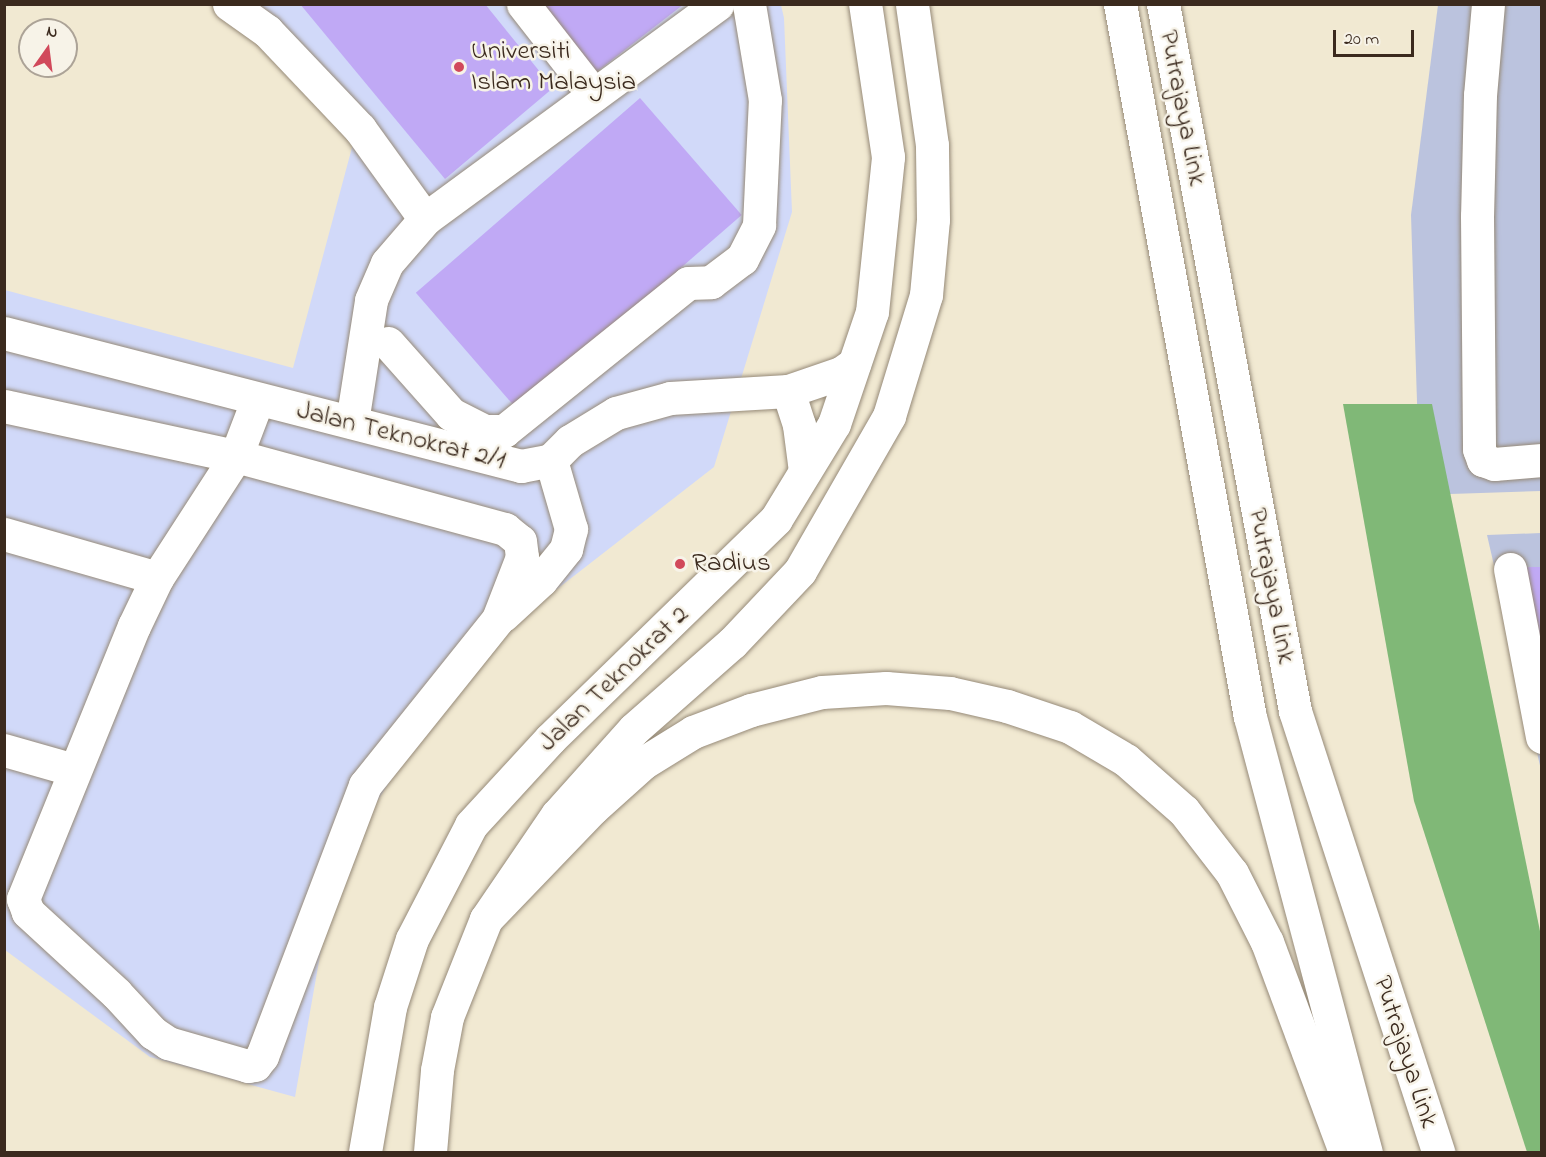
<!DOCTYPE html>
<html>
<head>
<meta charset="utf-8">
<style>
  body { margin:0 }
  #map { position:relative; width:1546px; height:1157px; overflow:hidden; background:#f1e9d2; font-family:"Indie Flower",sans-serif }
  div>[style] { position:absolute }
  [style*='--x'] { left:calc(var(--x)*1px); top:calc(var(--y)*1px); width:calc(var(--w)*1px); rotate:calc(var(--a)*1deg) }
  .built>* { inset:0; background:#d1d9f9 }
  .industrial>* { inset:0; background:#bbc3de }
  .forest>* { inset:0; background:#80b877 }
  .building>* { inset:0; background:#c0a9f5; transform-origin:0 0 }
  .roads { filter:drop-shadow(0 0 2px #968a78) drop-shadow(0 0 2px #968a78) }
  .minor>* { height:33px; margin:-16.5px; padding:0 16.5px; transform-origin:16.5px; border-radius:16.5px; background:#fff }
  .major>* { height:33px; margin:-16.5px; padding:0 16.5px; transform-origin:16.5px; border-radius:16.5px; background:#fff }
  .highway>* { height:33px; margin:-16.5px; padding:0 16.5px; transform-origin:16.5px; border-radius:16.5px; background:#fff }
  .dots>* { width:16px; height:16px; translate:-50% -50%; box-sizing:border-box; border:3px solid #f7f3e8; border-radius:50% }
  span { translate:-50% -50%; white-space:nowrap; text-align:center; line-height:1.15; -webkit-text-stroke:5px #f7f3e8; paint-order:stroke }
  .poi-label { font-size:27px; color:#3b2a1e }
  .left { translate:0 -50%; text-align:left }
  .street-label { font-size:27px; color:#3b2a1e }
  .frame { position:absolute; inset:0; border:6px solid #3b2a1e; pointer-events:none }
  .north { position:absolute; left:18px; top:18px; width:60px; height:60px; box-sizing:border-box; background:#f7f3e8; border:2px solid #aca397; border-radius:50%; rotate:14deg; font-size:16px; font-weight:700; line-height:24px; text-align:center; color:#3b2a1e }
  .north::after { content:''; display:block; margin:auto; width:21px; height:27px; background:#d1495b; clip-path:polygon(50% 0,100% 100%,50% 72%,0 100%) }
  .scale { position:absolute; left:1333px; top:30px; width:81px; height:27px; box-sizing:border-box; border:3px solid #3b2a1e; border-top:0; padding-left:8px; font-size:18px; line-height:21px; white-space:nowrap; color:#3b2a1e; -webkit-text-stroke:4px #f7f3e8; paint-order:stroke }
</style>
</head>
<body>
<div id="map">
  <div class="built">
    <i style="clip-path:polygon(215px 5px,781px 5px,784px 18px,792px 212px,714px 467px,471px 656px,336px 865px,295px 1097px,150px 1057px,5px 950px,5px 290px,293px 368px,354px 140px,325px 102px)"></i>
  </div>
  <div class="industrial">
    <i style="clip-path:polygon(1438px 5px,1541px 5px,1541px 491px,1420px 495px,1411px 215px)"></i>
    <i style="clip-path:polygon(1541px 533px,1541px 770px,1487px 535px)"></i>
  </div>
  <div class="forest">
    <i style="clip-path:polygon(1343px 404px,1432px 404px,1541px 936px,1541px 1152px,1527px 1152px,1414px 801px)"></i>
  </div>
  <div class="building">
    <i style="clip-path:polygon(300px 4px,485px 4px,553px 88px,445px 179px)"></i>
    <i style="clip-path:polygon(531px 4px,684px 4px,590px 77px)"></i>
    <i style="left:640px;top:98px;width:155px;height:297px;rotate:49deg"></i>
    <i style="clip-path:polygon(1516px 567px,1542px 567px,1542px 689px)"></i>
  </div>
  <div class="roads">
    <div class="minor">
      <i style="--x:229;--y:4;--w:47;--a:35.4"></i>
      <i style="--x:267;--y:31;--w:135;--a:46.5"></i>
      <i style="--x:360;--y:129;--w:111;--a:54.2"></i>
      <i style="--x:523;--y:4;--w:115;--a:52"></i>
      <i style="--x:1488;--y:4;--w:91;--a:95"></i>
      <i style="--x:1480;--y:95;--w:121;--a:91.4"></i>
      <i style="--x:1477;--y:216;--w:233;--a:89.5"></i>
      <i style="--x:1479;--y:449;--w:12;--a:70"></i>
      <i style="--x:1483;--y:460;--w:12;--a:20"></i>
      <i style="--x:1494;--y:464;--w:48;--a:-4.8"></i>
      <i style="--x:4;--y:333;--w:534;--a:14.43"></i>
      <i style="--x:521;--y:466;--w:31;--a:-11"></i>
      <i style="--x:551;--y:460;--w:27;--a:-45"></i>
      <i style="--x:570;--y:441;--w:54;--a:-31.3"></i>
      <i style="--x:616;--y:413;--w:56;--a:-15.5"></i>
      <i style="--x:670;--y:398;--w:118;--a:-3.4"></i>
      <i style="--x:788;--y:391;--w:56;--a:-18.8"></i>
      <i style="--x:841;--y:373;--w:16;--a:-35"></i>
      <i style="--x:388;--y:343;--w:95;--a:48.4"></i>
      <i style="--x:451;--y:414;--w:37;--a:27"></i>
      <i style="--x:484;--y:431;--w:20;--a:0"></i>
      <i style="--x:504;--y:431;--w:236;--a:-38.8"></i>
      <i style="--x:688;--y:283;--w:23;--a:-2"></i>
      <i style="--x:711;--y:282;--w:39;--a:-37"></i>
      <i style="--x:742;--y:259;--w:38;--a:-63"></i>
      <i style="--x:759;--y:225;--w:125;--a:-87.3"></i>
      <i style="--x:765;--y:100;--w:97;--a:-99.5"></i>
      <i style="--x:788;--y:391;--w:36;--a:72"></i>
      <i style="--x:799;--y:425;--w:46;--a:82.6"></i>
      <i style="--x:4;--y:406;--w:237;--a:12.2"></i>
      <i style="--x:236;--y:456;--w:279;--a:15.2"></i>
      <i style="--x:505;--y:529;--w:19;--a:39"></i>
      <i style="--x:520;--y:541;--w:16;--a:83"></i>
      <i style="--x:522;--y:557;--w:66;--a:111.2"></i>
      <i style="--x:498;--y:619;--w:213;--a:128.7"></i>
      <i style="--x:365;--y:785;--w:290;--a:110.8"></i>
      <i style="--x:262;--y:1056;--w:11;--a:128"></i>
      <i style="--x:255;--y:1065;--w:7;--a:172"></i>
      <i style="--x:248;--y:1066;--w:83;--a:-164"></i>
      <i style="--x:168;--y:1043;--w:18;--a:-146"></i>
      <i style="--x:153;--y:1033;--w:54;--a:-132.8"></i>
      <i style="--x:116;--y:993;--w:120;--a:-137.4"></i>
      <i style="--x:28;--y:912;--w:14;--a:-111"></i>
      <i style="--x:23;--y:899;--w:295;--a:-67.9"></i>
      <i style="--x:134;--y:626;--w:53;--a:-64.4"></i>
      <i style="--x:157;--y:578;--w:145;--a:-57.1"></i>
      <i style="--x:236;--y:456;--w:59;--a:-69.1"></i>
      <i style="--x:352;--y:422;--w:123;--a:-81.1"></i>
      <i style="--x:371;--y:300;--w:40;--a:-66.6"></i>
      <i style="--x:387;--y:263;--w:58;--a:-49.2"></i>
      <i style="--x:425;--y:219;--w:363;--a:-36.3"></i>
      <i style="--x:4;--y:534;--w:159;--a:16"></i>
      <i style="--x:1510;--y:569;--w:171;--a:79.2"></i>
      <i style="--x:503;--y:615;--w:52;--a:-42.6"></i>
      <i style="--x:541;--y:580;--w:40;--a:-51"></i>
      <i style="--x:566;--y:549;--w:21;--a:-76"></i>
      <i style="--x:571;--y:529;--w:72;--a:-106.2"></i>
      <i style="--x:4;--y:750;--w:73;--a:15.9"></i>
    </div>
    <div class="major">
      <i style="--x:365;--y:1152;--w:147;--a:-80.2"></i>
      <i style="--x:390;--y:1007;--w:71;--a:-72.1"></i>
      <i style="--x:412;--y:939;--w:128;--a:-62.6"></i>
      <i style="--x:471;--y:825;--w:117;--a:-47.4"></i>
      <i style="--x:550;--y:739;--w:315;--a:-44.2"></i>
      <i style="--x:776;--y:519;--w:111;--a:-58.6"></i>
      <i style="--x:834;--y:424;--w:118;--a:-71.3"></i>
      <i style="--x:872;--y:312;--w:156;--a:-84.1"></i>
      <i style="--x:888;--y:157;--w:155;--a:-98.5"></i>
      <i style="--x:430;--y:1152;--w:82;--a:-85.1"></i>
      <i style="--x:437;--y:1070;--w:54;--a:-79.3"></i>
      <i style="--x:447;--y:1017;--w:105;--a:-68.3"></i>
      <i style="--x:486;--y:919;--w:126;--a:-55.7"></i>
      <i style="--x:557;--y:815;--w:115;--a:-48.2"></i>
      <i style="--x:634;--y:729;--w:130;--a:-41.3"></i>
      <i style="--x:732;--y:643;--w:99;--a:-46.6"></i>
      <i style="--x:800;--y:571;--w:179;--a:-60.1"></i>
      <i style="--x:889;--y:416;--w:127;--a:-73"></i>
      <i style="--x:926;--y:295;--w:75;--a:-84.7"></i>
      <i style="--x:933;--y:220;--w:75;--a:-90.8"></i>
      <i style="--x:932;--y:145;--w:142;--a:-98.1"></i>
    </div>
    <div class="highway">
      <i style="--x:1120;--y:4;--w:725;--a:79.67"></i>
      <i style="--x:1250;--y:717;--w:450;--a:75.1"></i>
      <i style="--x:1163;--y:4;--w:719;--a:79.42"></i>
      <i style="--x:1295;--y:711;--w:464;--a:72"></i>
      <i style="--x:486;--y:919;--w:154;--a:-46.1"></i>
      <i style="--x:593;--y:808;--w:67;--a:-42"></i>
      <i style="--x:643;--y:763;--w:59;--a:-31.8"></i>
      <i style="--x:693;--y:732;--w:62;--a:-20.8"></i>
      <i style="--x:751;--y:710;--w:73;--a:-14.2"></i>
      <i style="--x:822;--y:692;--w:64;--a:-3.6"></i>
      <i style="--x:886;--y:688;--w:64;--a:4.5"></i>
      <i style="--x:950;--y:693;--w:58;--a:12.8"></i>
      <i style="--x:1007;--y:706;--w:66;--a:18.4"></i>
      <i style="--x:1070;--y:727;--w:65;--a:30.5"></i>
      <i style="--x:1126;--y:760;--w:77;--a:41.3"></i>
      <i style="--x:1184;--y:811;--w:78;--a:52.3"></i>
      <i style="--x:1232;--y:873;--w:77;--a:63.1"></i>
      <i style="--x:1267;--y:942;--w:224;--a:69.6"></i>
    </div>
  </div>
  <div class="dots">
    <i style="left:459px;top:67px;background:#d1495b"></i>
    <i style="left:680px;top:564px;background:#d1495b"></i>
  </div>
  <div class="poi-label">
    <span class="left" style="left:471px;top:67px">Universiti<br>Islam Malaysia</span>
    <span class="left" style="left:692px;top:564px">Radius</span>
  </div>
  <div class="street-label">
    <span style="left:1182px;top:108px;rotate:79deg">Putrajaya Link</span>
    <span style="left:401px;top:436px;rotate:14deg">Jalan Teknokrat 2/1</span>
    <span style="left:1271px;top:586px;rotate:79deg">Putrajaya Link</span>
    <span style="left:614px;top:679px;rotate:-44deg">Jalan Teknokrat 2</span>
    <span style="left:1405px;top:1052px;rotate:72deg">Putrajaya Link</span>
  </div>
  <div class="frame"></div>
  <div class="north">N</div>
  <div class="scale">20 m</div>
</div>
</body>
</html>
